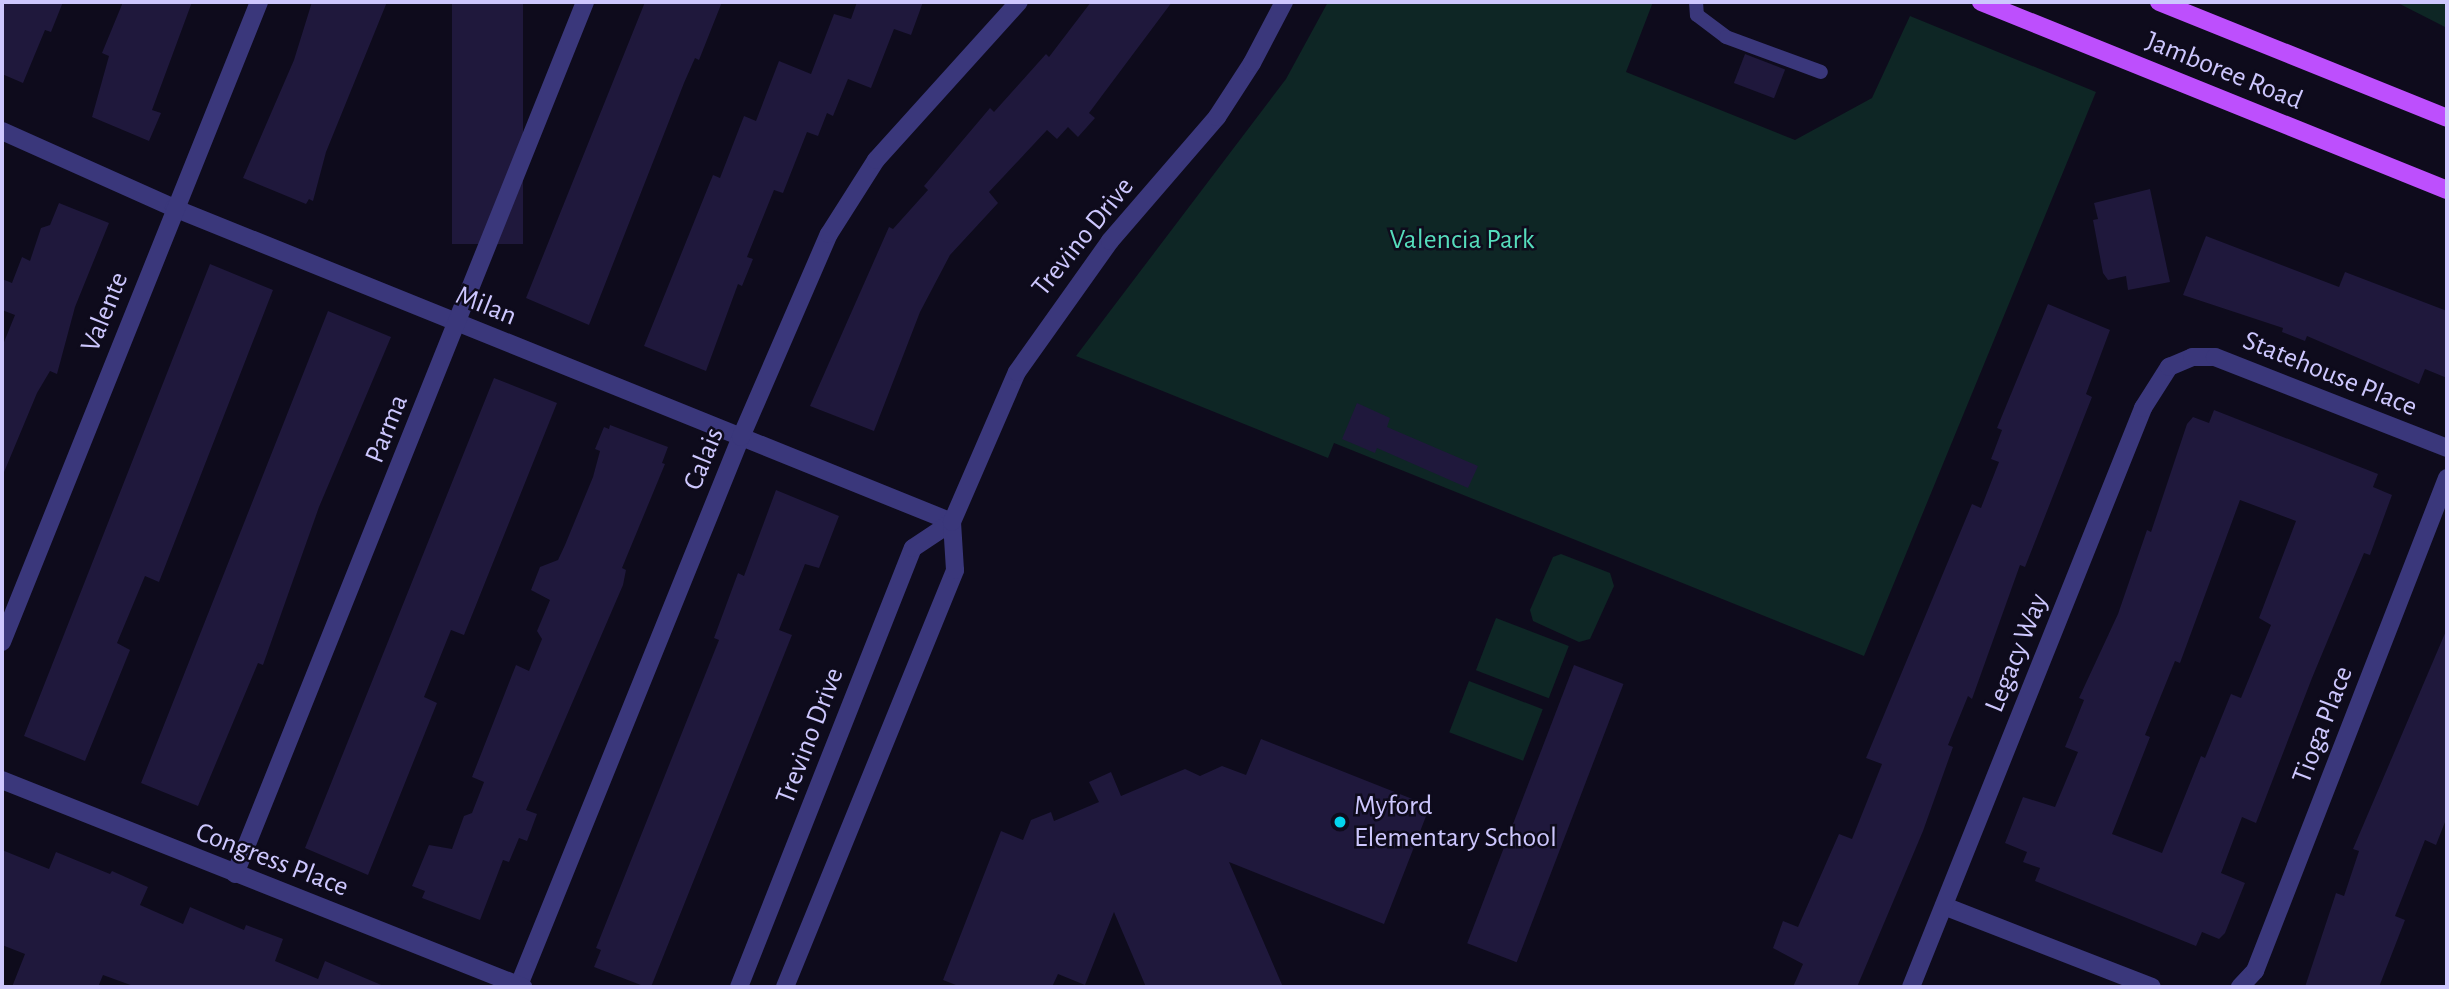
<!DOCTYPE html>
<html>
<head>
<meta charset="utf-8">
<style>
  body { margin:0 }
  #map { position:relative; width:2449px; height:989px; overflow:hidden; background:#0e0b1c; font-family:"Alegreya Sans",sans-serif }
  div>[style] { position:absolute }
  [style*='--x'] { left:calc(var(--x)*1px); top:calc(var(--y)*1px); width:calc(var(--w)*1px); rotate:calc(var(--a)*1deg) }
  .green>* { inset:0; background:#0e2625; transform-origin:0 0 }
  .building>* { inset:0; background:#1f183c; transform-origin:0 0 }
  .service>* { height:14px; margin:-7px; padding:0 7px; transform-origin:7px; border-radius:7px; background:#3a377b }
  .minor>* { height:18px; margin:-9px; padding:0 9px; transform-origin:9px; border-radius:9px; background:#3a377b }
  .tertiary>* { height:18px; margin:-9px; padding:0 9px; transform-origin:9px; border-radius:9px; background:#3a377b }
  .primary>* { height:18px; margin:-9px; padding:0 9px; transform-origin:9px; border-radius:9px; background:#bd4ffd }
  .dots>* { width:19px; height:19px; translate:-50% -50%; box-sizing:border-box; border:4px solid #0e0b1c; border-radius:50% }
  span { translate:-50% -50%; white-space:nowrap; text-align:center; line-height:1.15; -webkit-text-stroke:5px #0e0b1c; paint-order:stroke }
  .street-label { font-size:28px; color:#cdc7fe }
  .park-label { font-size:28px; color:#55dcbb }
  .poi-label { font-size:28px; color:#cdc7fe }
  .left { translate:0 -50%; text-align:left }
  .frame { position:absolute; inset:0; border:4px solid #cdc7fe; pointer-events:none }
</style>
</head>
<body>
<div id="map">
  <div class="green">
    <i style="clip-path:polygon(1328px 2px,1653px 2px,1626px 72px,1795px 140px,1872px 98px,1910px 16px,2096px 92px,1864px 656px,1334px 443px,1328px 458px,1076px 356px,1286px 79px)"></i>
    <i style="clip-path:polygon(2396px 2px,2447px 2px,2447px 28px)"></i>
    <i style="clip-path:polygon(1561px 554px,1610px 573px,1614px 586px,1590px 639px,1579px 642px,1533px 621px,1530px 610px,1553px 557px)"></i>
    <i style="left:1496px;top:618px;width:78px;height:56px;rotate:21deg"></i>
    <i style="left:1469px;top:681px;width:79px;height:55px;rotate:21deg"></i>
  </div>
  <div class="building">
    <i style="clip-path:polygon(2px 2px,63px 2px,51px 32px,45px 30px,23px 83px,2px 74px)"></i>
    <i style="clip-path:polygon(123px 2px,192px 2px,152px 110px,161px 113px,149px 141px,92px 117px,109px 56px,102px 53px)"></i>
    <i style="clip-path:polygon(312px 2px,387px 2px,326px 152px,313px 201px,309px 199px,306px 204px,243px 178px,294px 60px)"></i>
    <i style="left:452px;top:2px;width:71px;height:242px"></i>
    <i style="clip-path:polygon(645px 2px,722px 2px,699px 60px,695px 58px,684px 83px,589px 325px,526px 298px)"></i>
    <i style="clip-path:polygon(857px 2px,923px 2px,911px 35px,894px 29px,871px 88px,848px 79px,833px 116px,827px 113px,818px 136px,807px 132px,783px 193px,774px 190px,747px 257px,753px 259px,742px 286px,738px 284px,706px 371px,644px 346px,713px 175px,720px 178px,744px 116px,756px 121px,779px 61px,811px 74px,834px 14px,851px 19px)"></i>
    <i style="clip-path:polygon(1091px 2px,1172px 2px,1089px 113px,1095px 118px,1078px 137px,1068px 127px,1057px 139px,1047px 130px,989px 192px,998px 203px,950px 255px,920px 312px,874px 431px,810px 406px,889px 227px,893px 229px,928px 190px,924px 186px,990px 108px,994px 112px,1046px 54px,1049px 57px)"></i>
    <i style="left:1745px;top:54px;width:43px;height:31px;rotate:21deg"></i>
    <i style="clip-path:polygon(2150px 189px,2170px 282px,2128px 290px,2126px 276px,2108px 280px,2103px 273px,2093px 220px,2098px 219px,2094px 203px)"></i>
    <i style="clip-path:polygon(59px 203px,109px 223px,75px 307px,57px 374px,50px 371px,37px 393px,2px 477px,2px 347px,15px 315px,2px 310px,2px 279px,12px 283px,22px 257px,30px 261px,41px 228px,50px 225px)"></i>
    <i style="clip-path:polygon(2206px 236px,2339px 287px,2345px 272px,2447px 311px,2447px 378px,2425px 369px,2419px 384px,2307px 336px,2305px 341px,2282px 332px,2283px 328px,2183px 295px)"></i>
    <i style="clip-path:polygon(210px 264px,273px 290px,159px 582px,145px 576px,117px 643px,130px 650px,85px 761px,24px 736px)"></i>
    <i style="clip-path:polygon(2048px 304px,2110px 330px,2086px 394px,2092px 397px,2025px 567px,2020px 565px,1972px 699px,1968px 696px,1948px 745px,1953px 747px,1923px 831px,1857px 987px,1793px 987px,1803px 964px,1773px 948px,1783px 921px,1798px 927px,1839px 834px,1852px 839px,1882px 764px,1866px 758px,1972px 504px,1981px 508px,1999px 462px,1991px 459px,2002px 430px,1997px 428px)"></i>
    <i style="clip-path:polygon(328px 311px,391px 337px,319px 507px,263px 665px,258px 663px,198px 806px,141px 783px)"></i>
    <i style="clip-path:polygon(494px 378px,557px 403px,464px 635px,451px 630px,424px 697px,437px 703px,368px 875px,305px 848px)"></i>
    <i style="clip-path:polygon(1357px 403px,1390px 418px,1387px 427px,1478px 466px,1468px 488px,1377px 448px,1375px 453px,1342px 439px)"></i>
    <i style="clip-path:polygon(evenodd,2214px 410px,2378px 474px,2373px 487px,2392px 495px,2370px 555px,2364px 553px,2312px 678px,2256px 823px,2242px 817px,2221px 873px,2245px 883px,2225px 933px,2219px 939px,2202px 932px,2196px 946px,2035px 881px,2040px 868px,2023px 862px,2027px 852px,2005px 843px,2023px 797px,2055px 807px,2078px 752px,2065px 747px,2084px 700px,2079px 698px,2118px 614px,2147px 530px,2151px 532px,2187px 424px,2193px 417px,2209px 423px,2214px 410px,2240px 500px,2296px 521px,2259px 618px,2271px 625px,2241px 698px,2231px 694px,2205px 758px,2201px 756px,2162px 853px,2112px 834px,2150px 737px,2145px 735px,2175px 661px,2180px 663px,2240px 500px)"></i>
    <i style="clip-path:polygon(610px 425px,668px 447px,662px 463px,665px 464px,622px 568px,626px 570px,623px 585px,526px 810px,537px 814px,527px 841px,519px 838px,509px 862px,503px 860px,480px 920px,422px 898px,425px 891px,412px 886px,429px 845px,452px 849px,464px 816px,472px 813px,484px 782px,472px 777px,516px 665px,529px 671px,542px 639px,537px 631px,550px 600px,531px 590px,540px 567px,558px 560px,565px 545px,593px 477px,600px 451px,595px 449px,604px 427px,609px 429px)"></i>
    <i style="clip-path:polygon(776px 490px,839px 516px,819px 568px,805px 564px,779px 630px,792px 635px,651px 987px,646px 987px,594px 967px,601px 950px,596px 948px,719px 640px,714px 638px,738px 573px,744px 576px)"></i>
    <i style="clip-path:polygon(2446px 631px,2447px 817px,2436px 845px,2425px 840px,2395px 916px,2405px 920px,2379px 987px,2305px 987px,2336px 893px,2344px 896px,2359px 851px,2353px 849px)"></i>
    <i style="left:1574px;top:665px;width:53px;height:298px;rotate:21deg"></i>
    <i style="clip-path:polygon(1261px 739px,1430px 806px,1384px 924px,1229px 862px,1283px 987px,1146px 987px,1114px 912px,1085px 985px,1058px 974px,1052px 987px,961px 987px,943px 980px,1001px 831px,1023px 840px,1031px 820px,1051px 812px,1054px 821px,1099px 802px,1089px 782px,1111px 772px,1121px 796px,1185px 769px,1200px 776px,1222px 766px,1246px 775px)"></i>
    <i style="clip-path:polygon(2px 850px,49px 869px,56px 852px,110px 874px,112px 871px,148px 887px,140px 905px,183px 924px,190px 907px,244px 930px,246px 925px,283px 939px,275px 961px,318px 979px,325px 961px,386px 987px,136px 987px,103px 975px,98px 987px,12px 987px,25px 954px,2px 945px)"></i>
  </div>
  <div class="service">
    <i style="--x:1696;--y:2;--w:13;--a:86"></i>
    <i style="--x:1697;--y:15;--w:36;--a:37"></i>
    <i style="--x:1726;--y:37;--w:101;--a:20.2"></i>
  </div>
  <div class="minor">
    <i style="--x:2;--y:131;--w:188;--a:24.1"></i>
    <i style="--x:174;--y:208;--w:839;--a:21.98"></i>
    <i style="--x:2;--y:642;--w:690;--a:-68.12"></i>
    <i style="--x:235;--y:874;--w:940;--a:-68.13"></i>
    <i style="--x:1944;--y:906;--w:223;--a:21.3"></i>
    <i style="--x:519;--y:985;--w:591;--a:-67.95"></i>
    <i style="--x:741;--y:437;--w:221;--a:-66.6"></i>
    <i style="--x:829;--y:234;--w:88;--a:-57.6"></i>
    <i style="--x:876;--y:160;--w:213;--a:-47.9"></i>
    <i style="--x:739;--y:987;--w:472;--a:-68.4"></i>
    <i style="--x:913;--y:548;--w:47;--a:-33.7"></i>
    <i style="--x:785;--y:987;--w:450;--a:-67.8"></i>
    <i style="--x:955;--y:570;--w:48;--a:-93.6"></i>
    <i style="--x:952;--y:522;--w:163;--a:-66.6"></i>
    <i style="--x:1017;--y:372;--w:161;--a:-54.6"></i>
    <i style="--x:1110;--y:241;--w:164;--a:-49.2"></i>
    <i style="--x:1217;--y:117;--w:64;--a:-57.1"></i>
    <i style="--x:1252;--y:63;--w:69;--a:-62.3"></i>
    <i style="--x:1911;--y:987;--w:624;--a:-68.16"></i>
    <i style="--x:2143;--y:408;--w:49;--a:-57.6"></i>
    <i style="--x:2169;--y:367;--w:25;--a:-23"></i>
    <i style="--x:2192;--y:357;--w:23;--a:0"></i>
    <i style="--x:2215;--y:357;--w:249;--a:21.4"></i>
    <i style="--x:2240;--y:987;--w:22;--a:-47"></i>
    <i style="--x:2255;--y:971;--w:529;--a:-68.72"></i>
  </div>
  <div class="tertiary">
    <i style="--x:2;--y:780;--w:561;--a:21.67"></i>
  </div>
  <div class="primary">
    <i style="--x:1981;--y:2;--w:502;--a:21.97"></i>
    <i style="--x:2159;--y:2;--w:310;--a:21.9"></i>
  </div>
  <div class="dots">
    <i style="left:1340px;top:822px;background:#03d5ee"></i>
  </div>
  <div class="street-label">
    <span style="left:2224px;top:71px;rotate:22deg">Jamboree Road</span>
    <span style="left:1083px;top:237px;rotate:-51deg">Trevino Drive</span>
    <span style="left:486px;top:306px;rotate:22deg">Milan</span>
    <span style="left:105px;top:312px;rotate:-68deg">Valente</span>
    <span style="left:2330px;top:374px;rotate:22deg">Statehouse Place</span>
    <span style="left:387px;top:429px;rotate:-68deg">Parma</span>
    <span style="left:704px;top:459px;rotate:-68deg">Calais</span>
    <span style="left:2017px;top:653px;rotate:-68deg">Legacy Way</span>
    <span style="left:2323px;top:725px;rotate:-69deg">Tioga Place</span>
    <span style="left:810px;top:736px;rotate:-69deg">Trevino Drive</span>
    <span style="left:272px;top:860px;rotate:21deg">Congress Place</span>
  </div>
  <div class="park-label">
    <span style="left:1462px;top:240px">Valencia Park</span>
  </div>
  <div class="poi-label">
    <span class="left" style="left:1354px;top:822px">Myford<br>Elementary School</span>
  </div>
  <div class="frame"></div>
</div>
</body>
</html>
